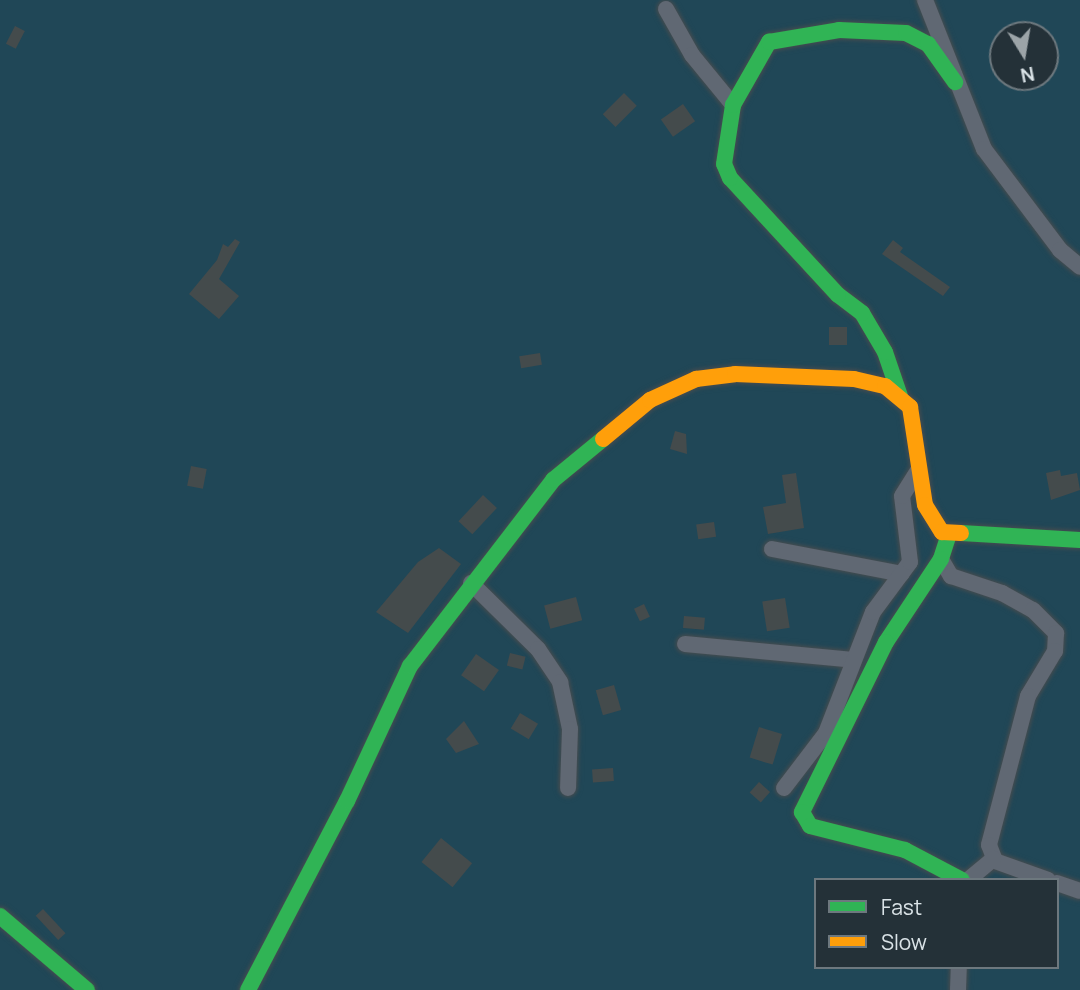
<!DOCTYPE html>
<html>
<head>
<meta charset="utf-8">
<style>
  body { margin:0 }
  #map { position:relative; width:1080px; height:990px; overflow:hidden; background:#293033; font-family:Manrope,sans-serif }
  div>[style] { position:absolute }
  [style*='--x'] { left:calc(var(--x)*1px); top:calc(var(--y)*1px); width:calc(var(--w)*1px); rotate:calc(var(--a)*1deg) }
  .green>* { inset:0; background:#204757 }
  .building>* { inset:0; background:#444b4c; transform-origin:0 0 }
  .roads { filter:drop-shadow(0 0 2px #464c4f) drop-shadow(0 0 2px #464c4f) }
  .street>* { height:16px; margin:-8px; padding:0 8px; transform-origin:8px; border-radius:8px; background:#606873 }
  .fast>* { height:16px; margin:-8px; padding:0 8px; transform-origin:8px; border-radius:8px; background:#30b455 }
  .slow>* { height:16px; margin:-8px; padding:0 8px; transform-origin:8px; border-radius:8px; background:#ff9f0a }
  span { translate:-50% -50%; white-space:nowrap; text-align:center; line-height:1.15; -webkit-text-stroke:6px #243138; paint-order:stroke }
  .legend { position:absolute; left:814px; top:878px; width:245px; height:91px; box-sizing:border-box; background:#243138; border:2px solid #6d787e; margin:0; padding:9px 12px; list-style:none; font-size:21px; color:#dae3e7 }
  .legend li { display:flex; align-items:center; gap:14px; height:35px }
  .legend b { width:35px; border:2px solid #6d787e }
  .north { position:absolute; left:989px; top:21px; width:70px; height:70px; box-sizing:border-box; background:#243138; border:2px solid #6d787e; border-radius:50%; rotate:169deg; font-size:19px; font-weight:700; line-height:28px; text-align:center; color:#dae3e7 }
  .north::after { content:''; display:block; margin:auto; width:24px; height:32px; background:#9ca4a8; clip-path:polygon(50% 0,100% 100%,50% 72%,0 100%) }
</style>
</head>
<body>
<div id="map">
  <div class="green">
    <i style="clip-path:polygon(evenodd,0 0,1080px 0,1080px 990px,0 990px,0 0,1003px 35px,1045px 35px,1045px 77px,1003px 77px,1003px 35px,0 0,816px 880px,1057px 880px,1057px 967px,816px 967px,816px 880px)"></i>
  </div>
  <div class="building">
    <i style="left:15px;top:26px;width:11px;height:20px;rotate:27deg"></i>
    <i style="left:624px;top:93px;width:18px;height:30px;rotate:45deg"></i>
    <i style="left:683px;top:104px;width:21px;height:27px;rotate:55deg"></i>
    <i style="clip-path:polygon(235px 239px,240px 242px,219px 279px,239px 296px,219px 319px,189px 294px,217px 260px,223px 244px,228px 247px)"></i>
    <i style="clip-path:polygon(893px 240px,903px 248px,900px 252px,950px 287px,943px 296px,882px 254px)"></i>
    <i style="left:829px;top:327px;width:18px;height:18px"></i>
    <i style="left:540px;top:353px;width:12px;height:21px;rotate:81deg"></i>
    <i style="clip-path:polygon(675px 431px,686px 434px,687px 454px,670px 449px)"></i>
    <i style="left:191px;top:466px;width:16px;height:20px;rotate:11deg"></i>
    <i style="clip-path:polygon(1060px 470px,1061px 476px,1077px 473px,1080px 490px,1051px 500px,1046px 473px)"></i>
    <i style="clip-path:polygon(796px 473px,804px 528px,768px 534px,763px 507px,786px 503px,782px 475px)"></i>
    <i style="left:483px;top:495px;width:19px;height:36px;rotate:43deg"></i>
    <i style="left:714px;top:522px;width:15px;height:18px;rotate:82deg"></i>
    <i style="clip-path:polygon(439px 548px,461px 564px,408px 633px,376px 612px,418px 562px)"></i>
    <i style="left:576px;top:597px;width:24px;height:33px;rotate:75deg"></i>
    <i style="left:785px;top:598px;width:30px;height:23px;rotate:81deg"></i>
    <i style="left:644px;top:604px;width:14px;height:11px;rotate:65deg"></i>
    <i style="left:684px;top:616px;width:21px;height:12px;rotate:5deg"></i>
    <i style="left:510px;top:653px;width:16px;height:13px;rotate:14deg"></i>
    <i style="left:476px;top:654px;width:28px;height:26px;rotate:35deg"></i>
    <i style="left:614px;top:685px;width:26px;height:19px;rotate:74deg"></i>
    <i style="left:520px;top:713px;width:21px;height:18px;rotate:31deg"></i>
    <i style="clip-path:polygon(464px 721px,479px 744px,456px 753px,446px 739px)"></i>
    <i style="left:759px;top:727px;width:24px;height:32px;rotate:17deg"></i>
    <i style="left:613px;top:768px;width:13px;height:21px;rotate:86deg"></i>
    <i style="left:759px;top:782px;width:15px;height:14px;rotate:42deg"></i>
    <i style="left:441px;top:838px;width:40px;height:31px;rotate:39deg"></i>
    <i style="left:43px;top:909px;width:33px;height:10px;rotate:47deg"></i>
  </div>
  <div class="roads">
    <div class="street">
      <i style="--x:925;--y:0;--w:160;--a:68.4"></i>
      <i style="--x:984;--y:149;--w:126;--a:53"></i>
      <i style="--x:1060;--y:250;--w:26;--a:40"></i>
      <i style="--x:666;--y:9;--w:53;--a:60.5"></i>
      <i style="--x:692;--y:55;--w:65;--a:50.6"></i>
      <i style="--x:772;--y:549;--w:132;--a:10.9"></i>
      <i style="--x:941;--y:559;--w:20;--a:60"></i>
      <i style="--x:951;--y:576;--w:54;--a:18.4"></i>
      <i style="--x:1002;--y:593;--w:35;--a:29"></i>
      <i style="--x:1033;--y:610;--w:33;--a:45"></i>
      <i style="--x:1056;--y:633;--w:18;--a:93"></i>
      <i style="--x:1055;--y:651;--w:52;--a:121"></i>
      <i style="--x:1028;--y:696;--w:154;--a:104.7"></i>
      <i style="--x:989;--y:845;--w:17;--a:69"></i>
      <i style="--x:995;--y:861;--w:56;--a:19.7"></i>
      <i style="--x:471;--y:583;--w:94;--a:44.6"></i>
      <i style="--x:538;--y:649;--w:40;--a:56"></i>
      <i style="--x:560;--y:682;--w:48;--a:78"></i>
      <i style="--x:570;--y:729;--w:59;--a:91.9"></i>
      <i style="--x:685;--y:644;--w:169;--a:5.4"></i>
      <i style="--x:784;--y:788;--w:69;--a:-52.6"></i>
      <i style="--x:826;--y:733;--w:130;--a:-68.8"></i>
      <i style="--x:873;--y:612;--w:62;--a:-53.5"></i>
      <i style="--x:910;--y:562;--w:66;--a:-96.9"></i>
      <i style="--x:902;--y:496;--w:31;--a:-58"></i>
      <i style="--x:968;--y:880;--w:33;--a:-40"></i>
      <i style="--x:1057;--y:883;--w:24;--a:19"></i>
      <i style="--x:958;--y:990;--w:23;--a:-88"></i>
    </div>
    <div class="fast">
      <i style="--x:900;--y:396;--w:46;--a:-108.8"></i>
      <i style="--x:885;--y:352;--w:45;--a:-120.5"></i>
      <i style="--x:862;--y:313;--w:30;--a:-143"></i>
      <i style="--x:838;--y:295;--w:159;--a:-132.7"></i>
      <i style="--x:730;--y:178;--w:15;--a:-113"></i>
      <i style="--x:724;--y:164;--w:60;--a:-81.3"></i>
      <i style="--x:733;--y:105;--w:73;--a:-60.3"></i>
      <i style="--x:769;--y:42;--w:71;--a:-9.7"></i>
      <i style="--x:839;--y:30;--w:67;--a:2.6"></i>
      <i style="--x:906;--y:33;--w:25;--a:27"></i>
      <i style="--x:928;--y:44;--w:47;--a:54.6"></i>
      <i style="--x:961;--y:533;--w:119;--a:3.4"></i>
      <i style="--x:949;--y:534;--w:26;--a:108"></i>
      <i style="--x:941;--y:559;--w:100;--a:123.5"></i>
      <i style="--x:886;--y:642;--w:190;--a:116.3"></i>
      <i style="--x:802;--y:812;--w:16;--a:60"></i>
      <i style="--x:810;--y:826;--w:98;--a:14.2"></i>
      <i style="--x:905;--y:850;--w:64;--a:27.8"></i>
      <i style="--x:0;--y:916;--w:114;--a:40.4"></i>
      <i style="--x:248;--y:990;--w:213;--a:-62.4"></i>
      <i style="--x:347;--y:801;--w:149;--a:-65"></i>
      <i style="--x:410;--y:666;--w:235;--a:-52.4"></i>
      <i style="--x:553;--y:480;--w:65;--a:-39.4"></i>
    </div>
    <div class="slow">
      <i style="--x:603;--y:439;--w:61;--a:-39.7"></i>
      <i style="--x:650;--y:400;--w:51;--a:-24.5"></i>
      <i style="--x:696;--y:379;--w:39;--a:-7"></i>
      <i style="--x:735;--y:374;--w:119;--a:2.4"></i>
      <i style="--x:854;--y:379;--w:32;--a:13"></i>
      <i style="--x:885;--y:386;--w:33;--a:40"></i>
      <i style="--x:910;--y:407;--w:99;--a:81.3"></i>
      <i style="--x:925;--y:505;--w:32;--a:58"></i>
      <i style="--x:942;--y:532;--w:19;--a:3"></i>
    </div>
  </div>
  <ul class="legend">
  <li><b style="height:9px;background:#30b455"></b>Fast</li>
  <li><b style="height:9px;background:#ff9f0a"></b>Slow</li>
  </ul>
  <div class="north">N</div>
</div>
</body>
</html>
